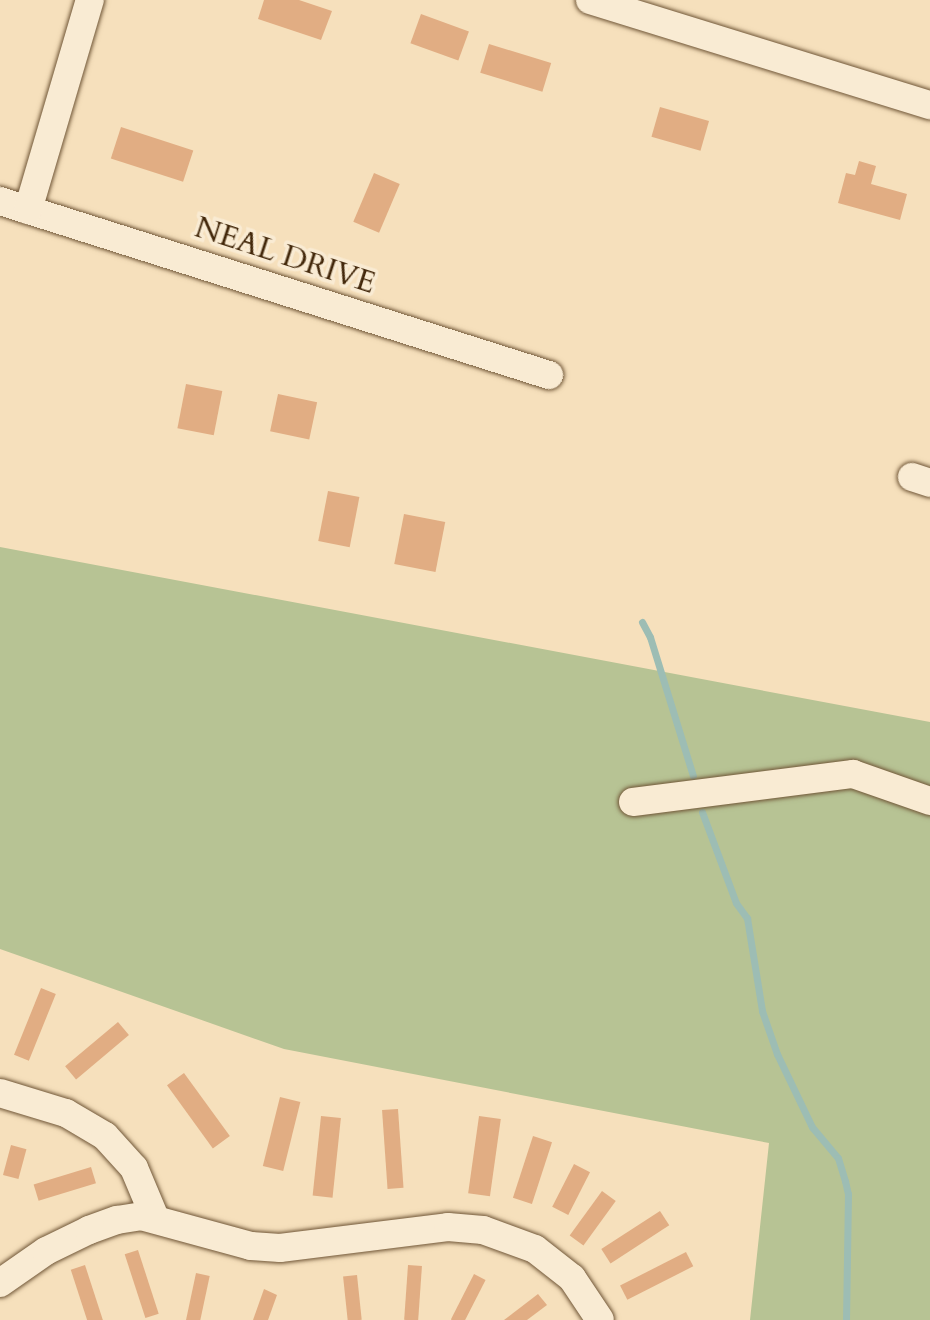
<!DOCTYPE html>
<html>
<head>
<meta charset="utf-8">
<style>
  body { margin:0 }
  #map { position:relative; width:930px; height:1320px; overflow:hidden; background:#f6e0bc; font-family:Cardo,serif }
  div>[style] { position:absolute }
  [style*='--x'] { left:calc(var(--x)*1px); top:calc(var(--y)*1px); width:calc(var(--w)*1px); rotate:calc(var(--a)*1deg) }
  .green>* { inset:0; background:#b7c394 }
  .stream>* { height:7px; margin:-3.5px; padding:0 3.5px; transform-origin:3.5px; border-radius:3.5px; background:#9dbdb4 }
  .building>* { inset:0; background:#e1ad83; transform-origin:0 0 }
  .roads { filter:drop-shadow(0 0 2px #705637) drop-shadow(0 0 2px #705637) }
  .minor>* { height:28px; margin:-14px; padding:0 14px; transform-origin:14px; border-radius:14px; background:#f9ebd3 }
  span { translate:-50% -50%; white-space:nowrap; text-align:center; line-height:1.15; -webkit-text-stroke:7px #f9ebd3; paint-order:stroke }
  .street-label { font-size:30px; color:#43280b }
</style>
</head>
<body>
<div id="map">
  <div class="green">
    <i style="clip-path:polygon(0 547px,930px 722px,930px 1320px,750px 1320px,769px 1143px,284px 1049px,0 949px)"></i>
  </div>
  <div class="stream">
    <i style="--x:642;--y:622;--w:17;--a:62"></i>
    <i style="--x:650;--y:637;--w:145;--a:72.8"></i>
    <i style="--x:702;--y:812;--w:97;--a:69.5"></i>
    <i style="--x:736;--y:903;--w:19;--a:54"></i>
    <i style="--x:747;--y:918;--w:94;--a:80.8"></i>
    <i style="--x:762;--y:1011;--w:46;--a:70.8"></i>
    <i style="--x:777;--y:1054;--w:81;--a:64.4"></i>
    <i style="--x:812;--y:1127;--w:40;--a:50"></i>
    <i style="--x:838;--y:1158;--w:24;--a:73"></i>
    <i style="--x:845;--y:1181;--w:13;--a:77"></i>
    <i style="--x:848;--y:1194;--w:126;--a:90.9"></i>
  </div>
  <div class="building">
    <i style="clip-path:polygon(264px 0,299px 0,332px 11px,321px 40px,258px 19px)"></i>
    <i style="left:421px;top:14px;width:51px;height:31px;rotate:20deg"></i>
    <i style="left:489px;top:44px;width:65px;height:30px;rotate:17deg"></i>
    <i style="left:660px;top:107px;width:51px;height:31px;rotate:16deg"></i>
    <i style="left:121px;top:127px;width:76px;height:33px;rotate:18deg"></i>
    <i style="clip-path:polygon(859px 161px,876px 166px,871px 184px,907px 194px,900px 220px,838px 203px,846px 173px,855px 175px)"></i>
    <i style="left:374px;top:173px;width:28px;height:53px;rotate:23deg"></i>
    <i style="left:186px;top:384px;width:37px;height:45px;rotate:11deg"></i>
    <i style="left:278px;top:394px;width:40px;height:38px;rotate:12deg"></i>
    <i style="left:328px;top:491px;width:32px;height:51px;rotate:11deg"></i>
    <i style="left:404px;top:514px;width:42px;height:51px;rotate:11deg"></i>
    <i style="left:41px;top:988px;width:16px;height:72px;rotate:22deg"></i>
    <i style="left:118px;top:1022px;width:17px;height:69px;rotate:50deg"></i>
    <i style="left:184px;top:1073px;width:78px;height:21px;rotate:54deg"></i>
    <i style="left:280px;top:1097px;width:21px;height:71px;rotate:14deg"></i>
    <i style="left:398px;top:1109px;width:79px;height:16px;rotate:86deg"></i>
    <i style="left:321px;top:1116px;width:20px;height:80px;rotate:6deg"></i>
    <i style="left:479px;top:1116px;width:22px;height:78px;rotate:8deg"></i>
    <i style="left:533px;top:1136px;width:20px;height:65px;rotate:18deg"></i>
    <i style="left:11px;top:1145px;width:16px;height:31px;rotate:15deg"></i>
    <i style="left:574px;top:1164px;width:18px;height:48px;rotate:27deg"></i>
    <i style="left:91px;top:1167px;width:17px;height:60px;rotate:73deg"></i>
    <i style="left:602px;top:1191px;width:17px;height:55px;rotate:36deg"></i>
    <i style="left:660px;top:1211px;width:17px;height:70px;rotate:57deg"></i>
    <i style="left:138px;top:1250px;width:67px;height:14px;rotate:72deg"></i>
    <i style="left:686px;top:1252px;width:16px;height:74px;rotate:63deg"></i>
    <i style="left:85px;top:1265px;width:58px;height:15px;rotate:72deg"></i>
    <i style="left:408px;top:1265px;width:14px;height:55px;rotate:4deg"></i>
    <i style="left:196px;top:1273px;width:14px;height:48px;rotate:12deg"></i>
    <i style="left:474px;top:1274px;width:13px;height:51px;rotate:27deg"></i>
    <i style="left:357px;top:1275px;width:45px;height:14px;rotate:84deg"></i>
    <i style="clip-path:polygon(264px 1289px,277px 1295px,268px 1320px,253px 1320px)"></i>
    <i style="clip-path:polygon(538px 1294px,547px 1305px,527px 1320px,504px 1320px)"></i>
  </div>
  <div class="roads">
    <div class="minor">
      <i style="--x:590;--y:0;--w:356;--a:17.2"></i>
      <i style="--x:0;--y:201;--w:576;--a:17.59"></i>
      <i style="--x:28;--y:210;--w:219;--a:-73.6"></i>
      <i style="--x:912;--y:477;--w:19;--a:18"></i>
      <i style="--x:633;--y:802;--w:222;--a:-7.3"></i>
      <i style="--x:853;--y:774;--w:82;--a:19.3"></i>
      <i style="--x:0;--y:1093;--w:69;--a:16.9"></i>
      <i style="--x:66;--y:1113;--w:45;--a:30.5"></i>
      <i style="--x:105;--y:1136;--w:43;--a:47.8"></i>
      <i style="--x:134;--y:1168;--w:54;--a:67.2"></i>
      <i style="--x:0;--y:1283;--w:56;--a:-34.8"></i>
      <i style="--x:46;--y:1251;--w:48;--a:-26"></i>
      <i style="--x:89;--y:1230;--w:30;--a:-20"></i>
      <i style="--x:117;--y:1220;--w:24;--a:-9"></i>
      <i style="--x:141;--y:1216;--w:114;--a:15.3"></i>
      <i style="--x:251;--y:1246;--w:29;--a:4"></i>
      <i style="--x:280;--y:1248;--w:169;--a:-7.1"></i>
      <i style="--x:448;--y:1227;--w:35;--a:5"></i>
      <i style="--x:483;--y:1230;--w:55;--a:20.1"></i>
      <i style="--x:535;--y:1249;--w:47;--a:38.1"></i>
      <i style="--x:572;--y:1278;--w:50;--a:56.3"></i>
    </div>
  </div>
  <div class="street-label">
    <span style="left:285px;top:256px;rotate:18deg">NEAL DRIVE</span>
  </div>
</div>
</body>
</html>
